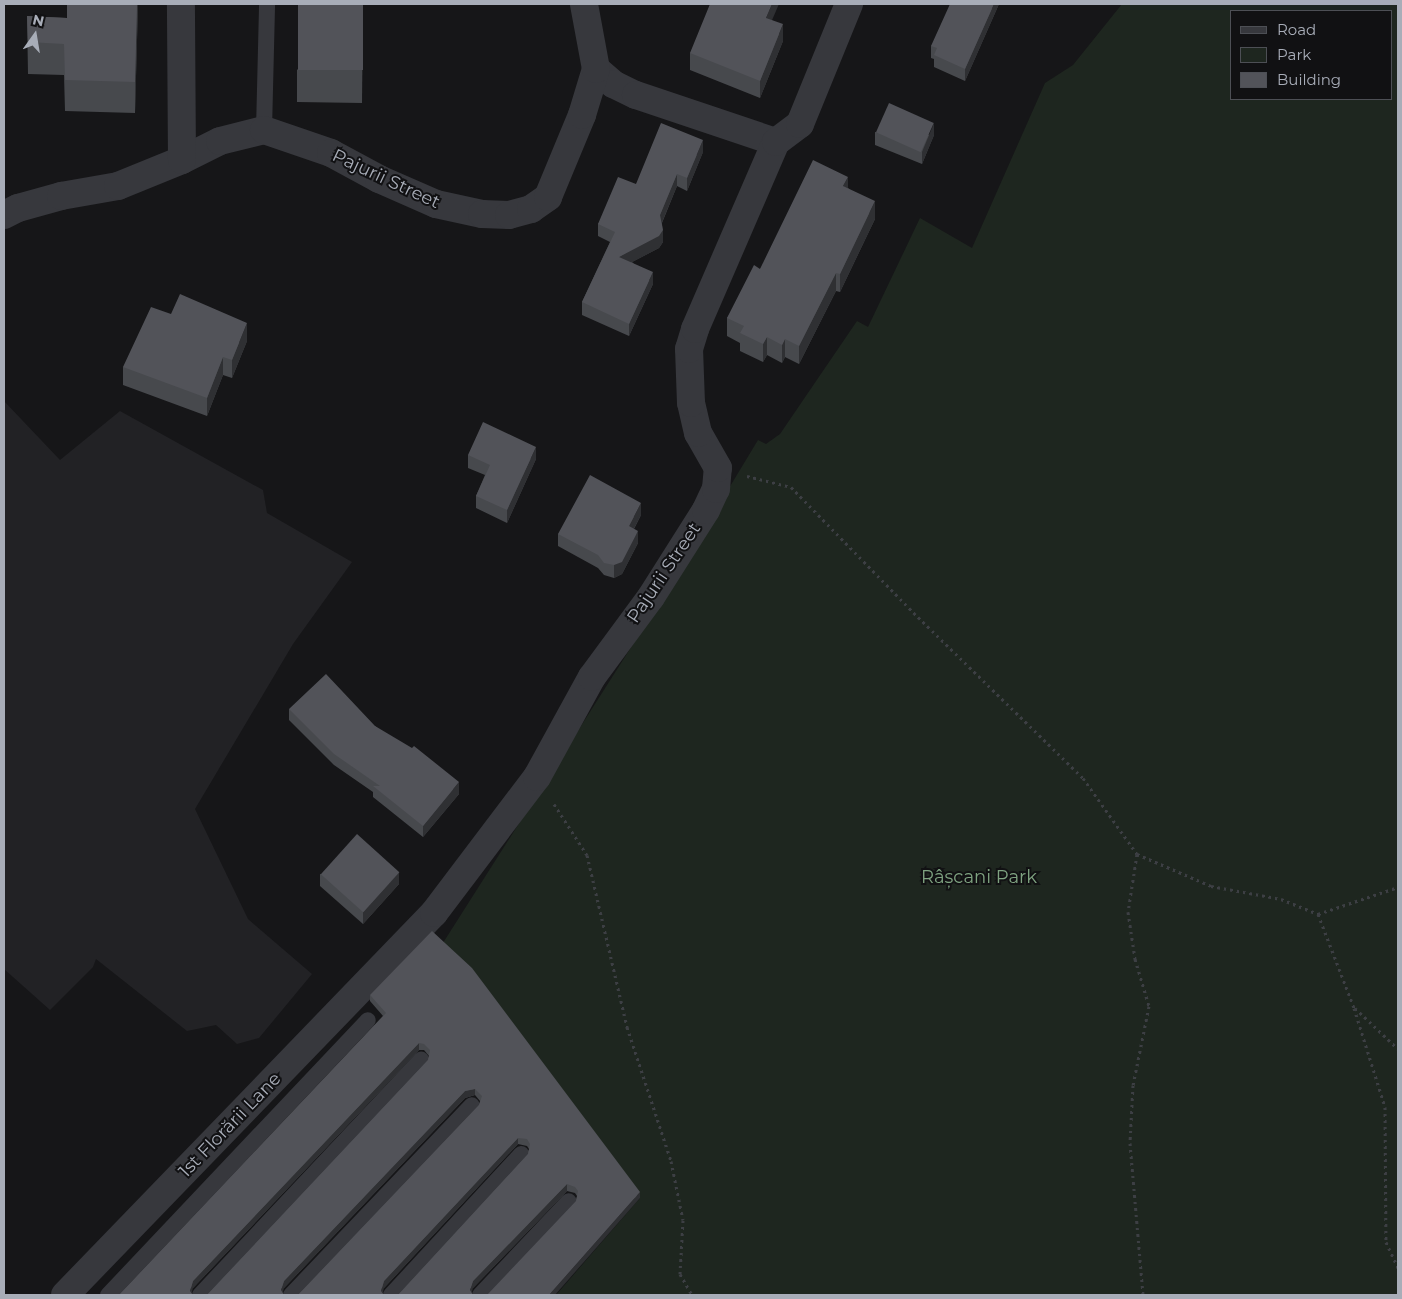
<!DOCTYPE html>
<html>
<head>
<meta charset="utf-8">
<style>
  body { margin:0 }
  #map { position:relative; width:1402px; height:1299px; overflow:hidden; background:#161618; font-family:Montserrat,sans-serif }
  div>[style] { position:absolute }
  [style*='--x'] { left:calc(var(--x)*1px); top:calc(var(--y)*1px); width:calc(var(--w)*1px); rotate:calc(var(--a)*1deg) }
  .built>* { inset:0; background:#222225 }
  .green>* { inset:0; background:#1e261f }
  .path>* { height:3px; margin-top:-1.5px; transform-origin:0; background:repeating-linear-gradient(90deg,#3d3f44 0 2.5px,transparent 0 6.5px) }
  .service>* { height:16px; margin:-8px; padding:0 8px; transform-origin:8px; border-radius:8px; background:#37383d }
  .minor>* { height:28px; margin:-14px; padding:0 14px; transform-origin:14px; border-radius:14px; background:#37383d }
  .wall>* { inset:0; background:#47494d }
  .shaded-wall>* { inset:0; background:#2f3033 }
  .building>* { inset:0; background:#525359; transform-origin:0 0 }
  span { translate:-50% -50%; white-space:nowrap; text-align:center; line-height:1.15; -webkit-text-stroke:4px #111113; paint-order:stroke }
  .street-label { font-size:18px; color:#a8adb8 }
  .park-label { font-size:18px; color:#7fa381 }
  .frame { position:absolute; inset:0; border:5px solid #a8adb8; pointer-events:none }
  .legend { position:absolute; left:1230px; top:10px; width:162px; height:90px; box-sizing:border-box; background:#111113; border:1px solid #4d4f55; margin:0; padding:6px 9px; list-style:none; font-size:15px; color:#a8adb8 }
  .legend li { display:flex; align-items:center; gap:10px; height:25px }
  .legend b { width:25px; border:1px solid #4d4f55 }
  .north { position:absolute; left:10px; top:10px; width:50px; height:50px; -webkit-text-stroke:4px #111113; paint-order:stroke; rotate:13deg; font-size:14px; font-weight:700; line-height:20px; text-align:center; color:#a8adb8 }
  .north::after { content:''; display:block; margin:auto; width:18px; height:22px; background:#a8adb8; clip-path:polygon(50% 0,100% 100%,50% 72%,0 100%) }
</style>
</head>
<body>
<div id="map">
  <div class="built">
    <i style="clip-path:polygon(4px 401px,60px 460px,120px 411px,263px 490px,267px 513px,352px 562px,293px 644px,195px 809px,248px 919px,312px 974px,259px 1038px,237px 1044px,216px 1025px,187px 1031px,96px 959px,93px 967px,50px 1010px,4px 969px)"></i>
  </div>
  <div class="green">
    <i style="clip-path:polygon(evenodd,1122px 4px,1398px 4px,1398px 1295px,556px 1295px,640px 1198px,441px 946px,665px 594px,758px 440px,766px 444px,780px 434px,857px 321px,868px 327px,920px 218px,972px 248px,1045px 83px,1073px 65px,1122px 4px,1231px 11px,1391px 11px,1391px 99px,1231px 99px,1231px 11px)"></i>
  </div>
  <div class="path">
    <i style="--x:747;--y:476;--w:45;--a:14"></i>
    <i style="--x:791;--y:487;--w:182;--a:45.7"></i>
    <i style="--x:918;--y:617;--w:231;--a:44.3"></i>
    <i style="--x:1083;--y:778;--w:93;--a:54.6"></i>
    <i style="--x:1137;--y:854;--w:59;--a:98.8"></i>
    <i style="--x:1128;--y:912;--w:48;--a:81.5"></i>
    <i style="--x:1135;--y:959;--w:49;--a:73.4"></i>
    <i style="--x:1149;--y:1006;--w:81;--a:101.4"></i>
    <i style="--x:1133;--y:1085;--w:58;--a:93"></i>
    <i style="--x:1130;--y:1143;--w:153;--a:85.1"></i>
    <i style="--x:554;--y:804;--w:61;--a:57.1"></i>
    <i style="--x:587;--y:855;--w:177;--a:76.9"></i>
    <i style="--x:627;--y:1027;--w:141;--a:71.8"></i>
    <i style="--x:671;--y:1161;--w:60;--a:78.5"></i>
    <i style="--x:683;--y:1220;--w:54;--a:93.2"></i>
    <i style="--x:680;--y:1274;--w:24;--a:60"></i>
    <i style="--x:1137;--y:854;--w:81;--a:23.4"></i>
    <i style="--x:1211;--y:886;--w:71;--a:10.5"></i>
    <i style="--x:1281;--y:899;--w:40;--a:22"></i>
    <i style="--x:1318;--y:914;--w:101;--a:69"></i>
    <i style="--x:1354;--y:1008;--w:104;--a:72.6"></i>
    <i style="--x:1385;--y:1107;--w:135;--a:89.6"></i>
    <i style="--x:1386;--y:1242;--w:29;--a:65"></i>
    <i style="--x:1318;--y:914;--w:84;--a:-18.6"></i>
    <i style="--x:1355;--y:1008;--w:59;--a:43.6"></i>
  </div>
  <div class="service">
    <i style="--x:264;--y:130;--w:126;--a:-88.6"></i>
    <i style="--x:108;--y:1295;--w:378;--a:-46.6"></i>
    <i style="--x:200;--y:1295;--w:323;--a:-46.8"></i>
    <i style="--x:291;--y:1295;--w:262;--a:-46.4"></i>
    <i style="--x:391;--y:1295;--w:192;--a:-47.3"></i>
    <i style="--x:480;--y:1295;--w:129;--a:-46.6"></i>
  </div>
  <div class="minor">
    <i style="--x:596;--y:69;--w:23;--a:41"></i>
    <i style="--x:613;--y:84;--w:25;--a:26"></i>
    <i style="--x:636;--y:95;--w:148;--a:18.6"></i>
    <i style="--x:182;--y:160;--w:42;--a:-26.6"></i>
    <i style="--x:220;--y:141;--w:45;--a:-14"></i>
    <i style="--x:264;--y:130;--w:71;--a:18.9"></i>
    <i style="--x:331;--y:153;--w:55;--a:28.4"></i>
    <i style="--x:379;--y:179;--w:62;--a:23.7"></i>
    <i style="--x:436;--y:204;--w:47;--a:12.3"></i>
    <i style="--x:482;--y:214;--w:27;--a:2"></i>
    <i style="--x:509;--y:215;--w:23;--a:-15"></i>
    <i style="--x:531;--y:209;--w:21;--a:-35"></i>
    <i style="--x:548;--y:197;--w:89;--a:-67.5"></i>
    <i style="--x:582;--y:115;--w:48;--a:-73.1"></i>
    <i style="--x:596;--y:69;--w:66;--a:-100.5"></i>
    <i style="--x:4;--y:215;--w:16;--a:-27"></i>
    <i style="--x:18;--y:208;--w:45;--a:-15.6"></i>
    <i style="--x:61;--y:196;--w:58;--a:-10"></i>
    <i style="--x:118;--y:186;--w:69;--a:-22.1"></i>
    <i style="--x:182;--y:160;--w:156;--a:-90.4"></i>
    <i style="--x:65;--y:1295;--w:531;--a:-45.99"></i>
    <i style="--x:434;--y:913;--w:171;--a:-52.9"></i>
    <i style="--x:537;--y:777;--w:114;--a:-61.2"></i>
    <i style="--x:592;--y:677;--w:99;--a:-53.6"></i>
    <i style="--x:651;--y:597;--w:103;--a:-57.7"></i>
    <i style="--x:706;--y:510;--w:23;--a:-65"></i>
    <i style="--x:716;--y:489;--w:21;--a:-85"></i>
    <i style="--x:718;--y:468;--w:40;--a:-119.7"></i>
    <i style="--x:698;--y:433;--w:31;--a:-103"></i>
    <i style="--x:691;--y:403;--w:54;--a:-92.1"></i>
    <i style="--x:689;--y:349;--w:21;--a:-73"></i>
    <i style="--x:695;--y:329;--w:204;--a:-66.6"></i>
    <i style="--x:776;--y:142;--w:30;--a:-37"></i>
    <i style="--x:800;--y:124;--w:130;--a:-67.8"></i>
  </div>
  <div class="wall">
    <i style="clip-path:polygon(67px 4px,138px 4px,135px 113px,65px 111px,64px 75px,28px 74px,27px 16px,67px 18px)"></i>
    <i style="clip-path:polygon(363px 4px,362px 103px,297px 102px,297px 70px)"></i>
    <i style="clip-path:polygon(999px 4px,965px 81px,934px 67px,934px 59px,931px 58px,931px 46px)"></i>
    <i style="clip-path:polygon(772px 20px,783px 41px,760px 98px,690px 70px,690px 53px)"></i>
    <i style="clip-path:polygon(875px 132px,934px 135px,922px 164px,875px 145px)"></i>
    <i style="clip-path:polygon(703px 152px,687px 191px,677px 186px,662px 223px,663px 242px,659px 248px,632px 262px,653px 284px,629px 336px,582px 315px,582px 302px,610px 242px,598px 236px,598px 224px,636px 184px)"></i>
    <i style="clip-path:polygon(848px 188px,875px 219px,840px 292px,836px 291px,799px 364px,785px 357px,782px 363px,767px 355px,763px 362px,740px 351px,740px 343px,727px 336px,727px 318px,760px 269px)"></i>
    <i style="clip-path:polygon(247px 341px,232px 378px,223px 375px,207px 416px,123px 385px,123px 367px)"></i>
    <i style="clip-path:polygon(468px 455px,536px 459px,507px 523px,476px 508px,476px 496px,485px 475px,468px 468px)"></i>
    <i style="clip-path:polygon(641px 515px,634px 529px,638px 543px,622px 574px,614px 578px,604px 575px,598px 568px,558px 546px,558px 534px)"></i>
    <i style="clip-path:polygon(289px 709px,375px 726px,459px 794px,423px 837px,373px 797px,373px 792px,334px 765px,289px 720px)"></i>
    <i style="clip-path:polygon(320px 874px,399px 884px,363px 924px,320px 886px)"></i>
    <i style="clip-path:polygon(370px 995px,640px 1198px,576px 1201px,577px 1196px,575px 1193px,567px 1191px,473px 1288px,398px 1295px,528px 1154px,529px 1149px,527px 1146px,518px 1144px,384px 1288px,298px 1295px,479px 1105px,480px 1101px,475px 1095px,465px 1098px,284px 1288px,207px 1295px,428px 1060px,429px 1056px,424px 1050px,419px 1050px,193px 1288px,119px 1295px,383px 1016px,370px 1001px)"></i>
  </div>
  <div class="shaded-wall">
    <i style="clip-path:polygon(137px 4px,138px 4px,135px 113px,135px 82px)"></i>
    <i style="clip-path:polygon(772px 4px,779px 4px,766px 34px,766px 18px)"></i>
    <i style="clip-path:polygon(994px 4px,999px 4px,965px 81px,965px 69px)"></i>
    <i style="clip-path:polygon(783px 24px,783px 41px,760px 98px,760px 81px)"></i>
    <i style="clip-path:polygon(934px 123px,934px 135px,922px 164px,922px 152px)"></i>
    <i style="clip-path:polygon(703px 140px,703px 152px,687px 191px,687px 178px)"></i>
    <i style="clip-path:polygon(677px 174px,677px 186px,660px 227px,660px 215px)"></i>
    <i style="clip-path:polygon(848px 177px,848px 195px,843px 186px)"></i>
    <i style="clip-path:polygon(875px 201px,875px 219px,840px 292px,840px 274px)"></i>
    <i style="clip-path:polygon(663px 230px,663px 242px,659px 248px,619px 269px,619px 257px)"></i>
    <i style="clip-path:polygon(653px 272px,653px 284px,629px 336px,629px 324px)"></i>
    <i style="clip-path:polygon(836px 273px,836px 291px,799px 364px,799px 346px)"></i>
    <i style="clip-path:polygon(247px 323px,247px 341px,232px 378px,232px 360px)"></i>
    <i style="clip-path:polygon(767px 337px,767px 355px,763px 362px,763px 344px)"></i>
    <i style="clip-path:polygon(785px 339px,785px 357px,782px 363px,782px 345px)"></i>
    <i style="clip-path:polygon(223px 357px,223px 375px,207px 416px,207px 398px)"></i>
    <i style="clip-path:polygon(536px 447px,536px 459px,507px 523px,507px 510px)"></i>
    <i style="clip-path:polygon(641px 503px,641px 515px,629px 538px,629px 526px)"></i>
    <i style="clip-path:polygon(638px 531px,638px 543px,622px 574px,614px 578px,614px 565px)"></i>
    <i style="clip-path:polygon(459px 782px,459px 794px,423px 837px,423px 826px)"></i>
    <i style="clip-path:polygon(399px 872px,399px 884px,363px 924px,363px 912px)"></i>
    <i style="clip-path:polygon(419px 1043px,419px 1050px,193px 1288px,191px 1295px,190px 1291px,193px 1281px)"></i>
    <i style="clip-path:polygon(475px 1089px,475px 1095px,465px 1098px,284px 1288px,282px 1295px,281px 1290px,284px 1281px,465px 1091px)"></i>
    <i style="clip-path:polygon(518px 1138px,518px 1144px,384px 1288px,382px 1295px,381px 1291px,384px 1281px)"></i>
    <i style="clip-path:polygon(567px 1184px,567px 1191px,473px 1288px,471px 1295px,470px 1290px,473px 1281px)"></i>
    <i style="clip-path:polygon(640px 1192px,640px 1198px,555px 1295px,549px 1295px)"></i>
  </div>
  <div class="building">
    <i style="clip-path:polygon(67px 4px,137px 4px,135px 82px,65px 80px,64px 44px,28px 42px,27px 16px,67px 18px)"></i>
    <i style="left:298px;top:4px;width:65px;height:66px"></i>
    <i style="clip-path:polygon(710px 4px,772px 4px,766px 18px,783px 24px,760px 81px,690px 53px)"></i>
    <i style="clip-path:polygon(950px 4px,994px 4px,965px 69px,934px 55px,937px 48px,931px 46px)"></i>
    <i style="left:889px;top:103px;width:49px;height:32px;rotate:24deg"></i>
    <i style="clip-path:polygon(661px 123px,703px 140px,687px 178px,677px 174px,660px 215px,663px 230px,659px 236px,619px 257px,653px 272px,629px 324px,582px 302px,615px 232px,598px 224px,618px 177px,636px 184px)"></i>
    <i style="clip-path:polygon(813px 160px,848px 177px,843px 186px,875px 201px,840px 274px,836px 273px,799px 346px,785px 339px,782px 345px,767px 337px,763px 344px,740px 333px,744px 326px,727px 318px,754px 265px,760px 269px)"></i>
    <i style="clip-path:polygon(180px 294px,247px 323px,232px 360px,223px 357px,207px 398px,123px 367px,151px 307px,171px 314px)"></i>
    <i style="clip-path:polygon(483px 422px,536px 447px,507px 510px,476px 496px,490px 465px,468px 455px)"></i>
    <i style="clip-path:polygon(590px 475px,641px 503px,629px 526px,638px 531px,622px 562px,614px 565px,604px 563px,598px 555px,558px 534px)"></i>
    <i style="clip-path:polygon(326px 674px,375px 726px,412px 748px,414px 746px,459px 782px,423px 826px,373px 786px,380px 786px,334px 754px,289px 709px)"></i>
    <i style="left:357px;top:834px;width:57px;height:54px;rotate:42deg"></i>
    <i style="clip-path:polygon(432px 931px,472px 968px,640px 1192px,549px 1295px,487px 1295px,576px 1201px,578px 1191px,575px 1187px,567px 1184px,473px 1281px,470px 1290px,473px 1295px,398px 1295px,528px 1154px,530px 1144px,527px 1139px,518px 1138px,384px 1281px,381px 1291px,384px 1295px,298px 1295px,479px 1105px,482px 1096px,475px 1089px,465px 1091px,284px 1281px,281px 1290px,284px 1295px,207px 1295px,428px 1060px,430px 1050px,424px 1044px,419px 1043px,193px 1281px,190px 1291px,193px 1295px,119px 1295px,386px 1013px,370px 995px)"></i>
  </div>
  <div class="street-label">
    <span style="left:386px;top:179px;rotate:25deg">Pajurii Street</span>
    <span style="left:664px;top:573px;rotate:-56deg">Pajurii Street</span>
    <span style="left:230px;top:1125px;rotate:-46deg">1st Florării Lane</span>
  </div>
  <div class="park-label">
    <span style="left:979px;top:877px">Râșcani Park</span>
  </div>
  <div class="frame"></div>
  <ul class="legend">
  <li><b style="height:6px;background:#37383d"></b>Road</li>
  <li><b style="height:14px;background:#1e261f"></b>Park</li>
  <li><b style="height:14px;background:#525359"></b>Building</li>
  </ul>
  <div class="north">N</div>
</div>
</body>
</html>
